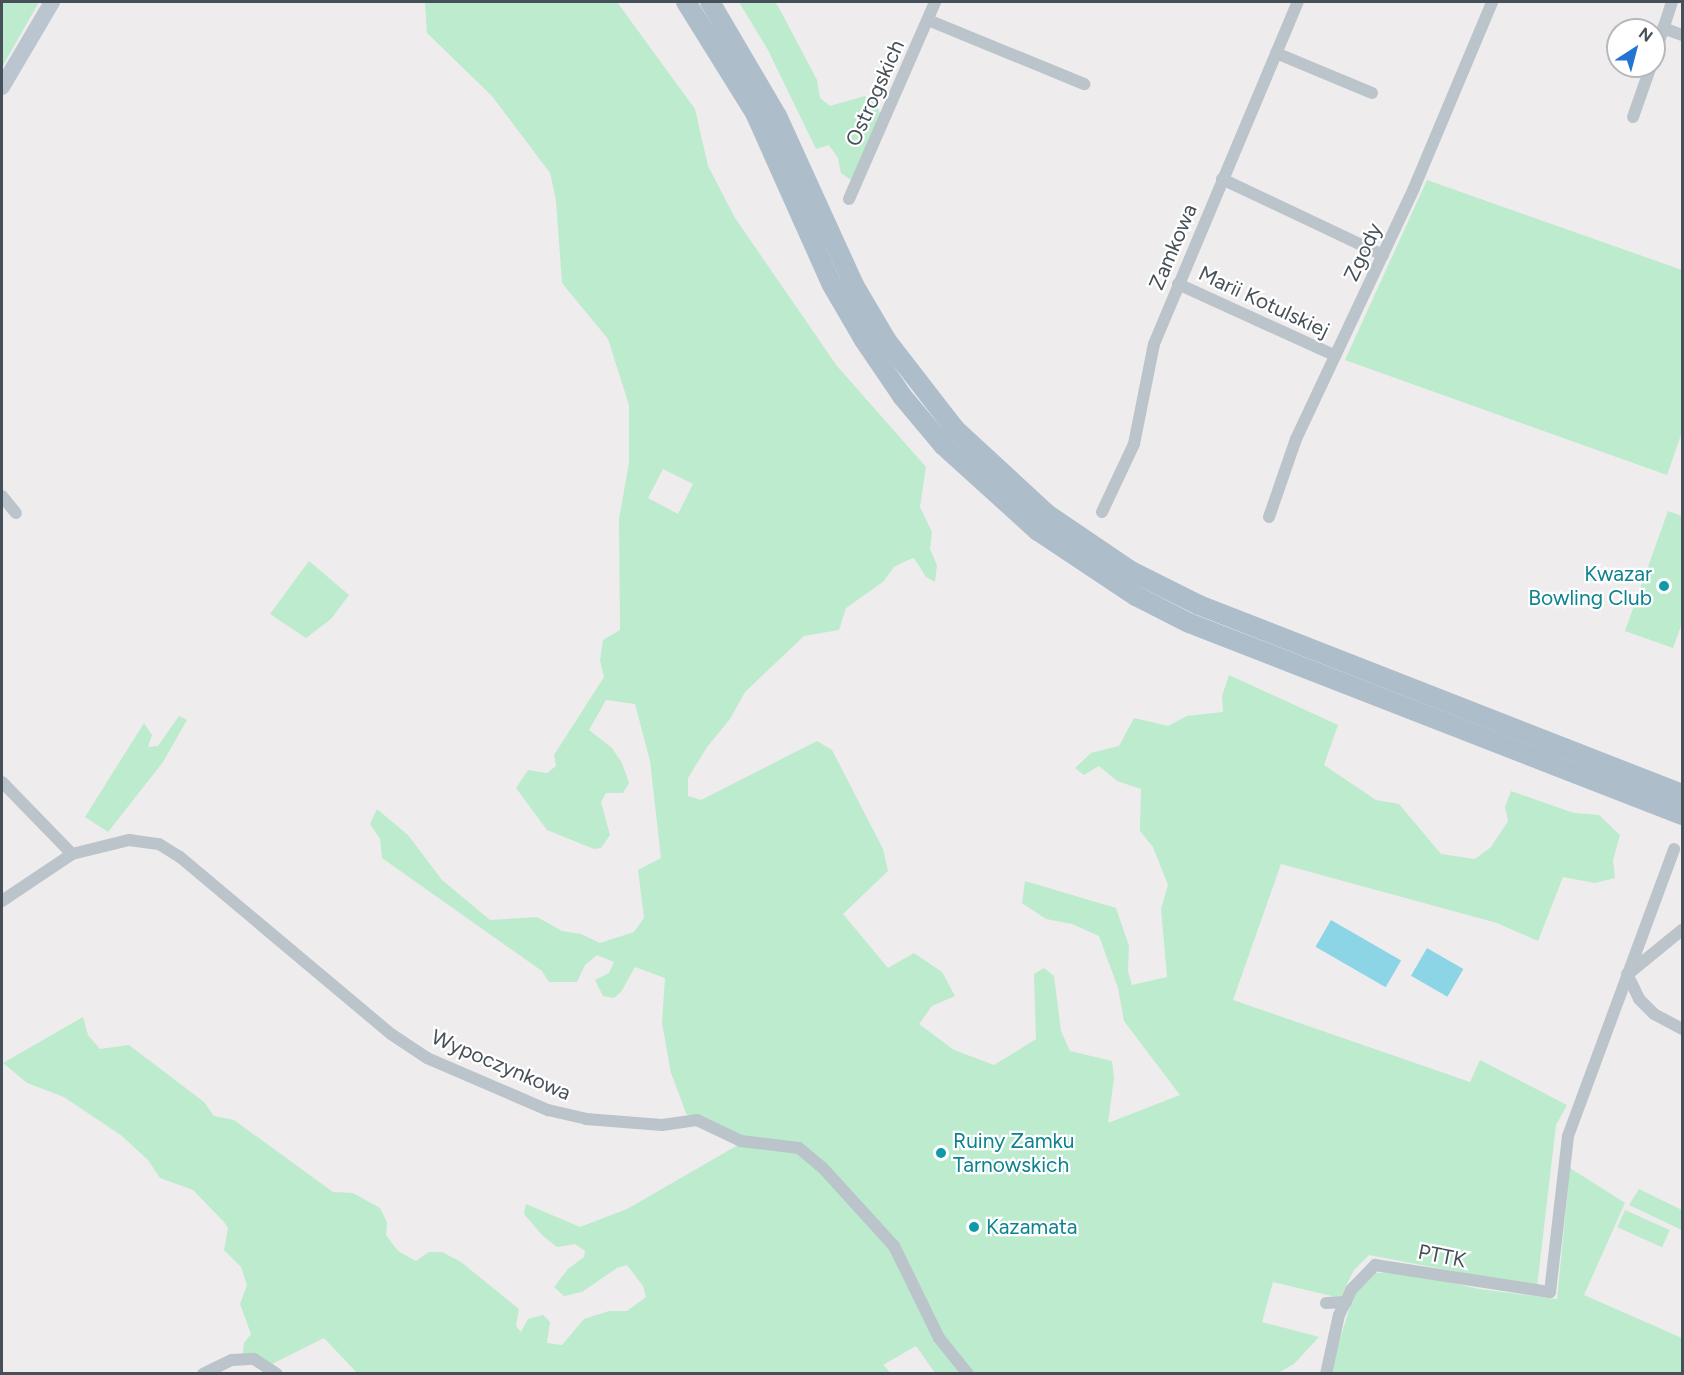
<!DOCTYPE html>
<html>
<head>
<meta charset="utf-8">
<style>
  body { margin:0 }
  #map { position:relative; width:1684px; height:1375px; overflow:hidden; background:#efeced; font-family:Figtree,sans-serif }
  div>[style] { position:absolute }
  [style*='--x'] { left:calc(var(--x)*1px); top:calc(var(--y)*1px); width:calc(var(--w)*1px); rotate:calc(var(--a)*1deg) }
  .green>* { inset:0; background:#bcebcd; transform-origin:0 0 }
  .water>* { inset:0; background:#8cd5e6; transform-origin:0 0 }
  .minor>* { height:12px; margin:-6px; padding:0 6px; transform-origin:6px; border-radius:6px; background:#bbc4cb }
  .secondary>* { height:16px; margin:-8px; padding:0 8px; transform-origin:8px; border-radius:8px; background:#bbc5d0 }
  .primary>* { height:20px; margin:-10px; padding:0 10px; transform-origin:10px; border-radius:10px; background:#adbdca }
  .dots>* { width:16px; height:16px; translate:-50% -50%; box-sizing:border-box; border:3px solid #fff; border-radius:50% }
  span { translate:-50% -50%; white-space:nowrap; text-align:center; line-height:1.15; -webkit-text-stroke:4.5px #fff; paint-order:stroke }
  .street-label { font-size:21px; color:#465059 }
  .culture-label { font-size:21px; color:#0d838f }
  .right { translate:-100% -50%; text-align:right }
  .left { translate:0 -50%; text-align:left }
  .frame { position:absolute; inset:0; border:3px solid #465059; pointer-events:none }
  .north { position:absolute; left:1606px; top:18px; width:60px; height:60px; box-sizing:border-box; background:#fff; border:2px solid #b5b9bd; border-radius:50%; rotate:36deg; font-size:16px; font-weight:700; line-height:24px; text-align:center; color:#465059 }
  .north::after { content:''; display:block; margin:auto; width:21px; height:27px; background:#2474d2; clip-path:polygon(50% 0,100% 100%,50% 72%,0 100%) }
</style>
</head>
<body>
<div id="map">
  <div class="green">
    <i style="clip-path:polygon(2px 2px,39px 2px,2px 67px)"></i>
    <i style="clip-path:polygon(evenodd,425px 2px,617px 2px,695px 109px,708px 166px,735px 218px,837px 366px,926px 467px,920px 507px,932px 532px,930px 549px,937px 565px,935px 582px,926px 577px,914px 558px,908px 560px,894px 567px,883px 582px,846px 608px,839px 630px,804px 636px,745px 692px,730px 719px,707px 747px,688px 778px,688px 796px,701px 800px,817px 741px,832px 750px,883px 849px,888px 871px,843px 914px,888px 968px,914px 953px,942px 972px,955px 996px,932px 1006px,919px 1024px,954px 1050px,994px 1065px,1036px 1039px,1034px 974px,1044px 968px,1054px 976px,1061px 1031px,1070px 1051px,1112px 1061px,1114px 1078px,1108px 1123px,1180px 1095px,1124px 1021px,1118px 988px,1099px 936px,1072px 924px,1046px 919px,1022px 903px,1025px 881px,1116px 908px,1129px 946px,1128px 971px,1132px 985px,1167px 977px,1161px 909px,1168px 885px,1153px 847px,1140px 831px,1141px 789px,1117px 781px,1099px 766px,1084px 775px,1075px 768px,1091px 753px,1119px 746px,1134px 718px,1168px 726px,1187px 716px,1223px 712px,1222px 696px,1229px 675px,1338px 725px,1324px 765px,1376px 800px,1399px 804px,1441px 854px,1475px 859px,1491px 847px,1508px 821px,1505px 807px,1511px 791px,1574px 813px,1599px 815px,1620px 835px,1613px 860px,1615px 878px,1595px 883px,1563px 877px,1538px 941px,1497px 923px,1281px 864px,1233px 1000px,1470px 1082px,1480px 1060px,1567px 1105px,1556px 1125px,1537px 1287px,1369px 1255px,1354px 1270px,1340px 1298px,1273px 1282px,1262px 1322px,1319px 1337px,1294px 1364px,1278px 1373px,935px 1373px,916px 1346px,883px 1365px,891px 1373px,358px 1374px,324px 1338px,268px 1366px,276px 1373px,264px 1373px,258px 1361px,242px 1359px,244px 1343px,251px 1334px,240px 1304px,247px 1285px,241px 1267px,224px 1250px,228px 1228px,224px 1222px,193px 1190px,160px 1178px,148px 1160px,122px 1136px,64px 1097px,27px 1083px,3px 1063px,83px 1017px,88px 1035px,100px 1049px,129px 1045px,204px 1102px,214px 1116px,234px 1120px,333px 1192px,353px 1193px,380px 1208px,387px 1222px,386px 1235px,398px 1251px,416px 1261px,429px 1252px,442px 1252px,461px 1262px,519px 1309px,516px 1326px,521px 1332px,528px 1319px,543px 1315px,550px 1322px,547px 1343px,562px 1345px,584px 1319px,609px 1311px,627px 1311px,646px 1297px,643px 1286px,627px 1265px,617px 1268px,582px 1292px,564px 1296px,554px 1287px,568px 1269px,584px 1257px,585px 1251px,575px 1244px,557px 1247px,543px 1236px,524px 1214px,526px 1204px,580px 1227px,627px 1209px,745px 1141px,690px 1119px,686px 1113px,671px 1073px,662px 1023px,665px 978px,635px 967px,621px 992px,614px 998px,603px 996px,595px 980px,609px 973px,614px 962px,597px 955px,585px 965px,577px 982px,549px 982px,542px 971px,382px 858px,380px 839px,370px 824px,377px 809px,408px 835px,442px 880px,490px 920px,537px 917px,562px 931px,581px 934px,600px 943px,634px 932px,644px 918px,638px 870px,661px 858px,650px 761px,635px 704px,606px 700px,589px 730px,612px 748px,622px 763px,629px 783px,623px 793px,606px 793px,601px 802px,610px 835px,601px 848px,594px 849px,547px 830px,516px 788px,528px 770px,547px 773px,556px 766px,554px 755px,604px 677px,600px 661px,603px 640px,620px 630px,619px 519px,629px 463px,629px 405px,608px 339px,562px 283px,556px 200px,550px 173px,492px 96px,427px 33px,425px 2px,663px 469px,693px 484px,678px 514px,648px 498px,663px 469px)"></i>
    <i style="clip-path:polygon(739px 2px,774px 2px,778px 6px,817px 80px,820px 98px,830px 106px,865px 96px,875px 103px,883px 119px,855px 183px,841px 173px,838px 158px,829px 145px,816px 149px,768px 50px)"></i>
    <i style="clip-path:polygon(1427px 180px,1682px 270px,1682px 432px,1667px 475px,1345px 360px)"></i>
    <i style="clip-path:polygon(1668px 511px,1682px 516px,1682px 623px,1673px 648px,1625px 631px)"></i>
    <i style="clip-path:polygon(309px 561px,349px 595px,331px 619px,306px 638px,270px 614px)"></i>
    <i style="clip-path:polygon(179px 716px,187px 720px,163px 762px,108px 832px,85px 817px,144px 723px,152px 735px,148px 747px,158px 746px)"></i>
    <i style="clip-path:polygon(1570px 1168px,1625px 1203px,1584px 1295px,1682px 1338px,1682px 1373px,1329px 1374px,1354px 1294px,1374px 1273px,1402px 1272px,1479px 1289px,1557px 1299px)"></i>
    <i style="clip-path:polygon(1639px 1189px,1682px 1210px,1682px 1230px,1629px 1205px)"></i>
    <i style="left:1625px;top:1210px;width:49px;height:19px;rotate:24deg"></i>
  </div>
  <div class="water">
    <i style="left:1331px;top:920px;width:81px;height:31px;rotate:30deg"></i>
    <i style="left:1427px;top:948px;width:42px;height:32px;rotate:30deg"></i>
  </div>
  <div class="minor">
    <i style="--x:928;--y:20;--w:169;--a:22.3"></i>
    <i style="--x:1663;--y:28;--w:20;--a:20"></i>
    <i style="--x:1276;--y:53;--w:104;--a:22.6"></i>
    <i style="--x:1654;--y:57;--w:58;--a:-71.9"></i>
    <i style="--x:1633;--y:117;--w:54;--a:-70.6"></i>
    <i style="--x:1222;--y:179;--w:178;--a:25.3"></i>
    <i style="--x:849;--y:199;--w:215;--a:-66.4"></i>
    <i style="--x:1178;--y:284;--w:171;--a:24.5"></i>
    <i style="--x:2;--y:496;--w:22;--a:51"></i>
    <i style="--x:1102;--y:512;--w:75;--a:-64.8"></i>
    <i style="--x:1134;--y:444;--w:102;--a:-78.7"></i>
    <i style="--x:1154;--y:344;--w:371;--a:-67.2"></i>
    <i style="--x:1269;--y:517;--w:83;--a:-70.9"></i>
    <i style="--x:1296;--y:439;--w:277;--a:-64.8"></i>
    <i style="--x:1414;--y:188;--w:202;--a:-67.2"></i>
    <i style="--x:2;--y:782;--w:100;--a:45.8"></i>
    <i style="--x:72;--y:854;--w:59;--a:-13.8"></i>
    <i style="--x:129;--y:840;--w:30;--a:8"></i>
    <i style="--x:159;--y:844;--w:25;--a:32"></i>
    <i style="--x:180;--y:857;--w:275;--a:40"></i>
    <i style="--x:391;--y:1034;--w:43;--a:33.7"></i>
    <i style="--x:427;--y:1058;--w:132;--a:23.3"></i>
    <i style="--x:548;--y:1110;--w:39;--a:13"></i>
    <i style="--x:586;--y:1119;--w:76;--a:4.5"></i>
    <i style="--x:662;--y:1125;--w:35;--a:-8"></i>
    <i style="--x:697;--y:1120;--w:49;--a:25.5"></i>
    <i style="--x:741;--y:1141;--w:58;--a:6.9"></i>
    <i style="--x:799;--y:1148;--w:30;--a:40"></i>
    <i style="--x:822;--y:1167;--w:107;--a:47.7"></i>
    <i style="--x:894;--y:1246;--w:102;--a:63.9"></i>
    <i style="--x:939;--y:1338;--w:46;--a:51.1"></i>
    <i style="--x:2;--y:901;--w:84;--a:-33.9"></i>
    <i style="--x:1627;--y:974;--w:28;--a:64"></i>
    <i style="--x:1639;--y:999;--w:21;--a:45"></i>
    <i style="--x:1654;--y:1014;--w:32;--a:28"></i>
    <i style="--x:1628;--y:974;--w:70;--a:-39.2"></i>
    <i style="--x:1326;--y:1303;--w:20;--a:-3"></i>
    <i style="--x:203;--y:1374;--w:32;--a:-26"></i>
    <i style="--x:232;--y:1360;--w:22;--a:-3"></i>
    <i style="--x:254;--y:1359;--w:27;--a:33"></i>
    <i style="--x:1326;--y:1374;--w:60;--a:-77.6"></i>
    <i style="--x:1339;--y:1315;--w:28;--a:-64"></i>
    <i style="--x:1351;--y:1290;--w:35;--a:-46"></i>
    <i style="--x:1375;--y:1265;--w:177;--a:8.8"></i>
    <i style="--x:1550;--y:1292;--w:157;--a:-83.4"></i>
    <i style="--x:1568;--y:1136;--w:306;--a:-69.7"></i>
  </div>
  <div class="secondary">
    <i style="--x:2;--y:87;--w:99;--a:-59.5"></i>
  </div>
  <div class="primary">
    <i style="--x:686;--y:2;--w:131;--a:58.1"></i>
    <i style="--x:755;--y:113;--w:188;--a:65.9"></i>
    <i style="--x:832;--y:285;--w:64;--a:59.8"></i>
    <i style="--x:864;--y:340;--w:68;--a:55.8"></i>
    <i style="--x:902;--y:396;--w:64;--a:50.1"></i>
    <i style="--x:943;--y:445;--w:128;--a:42.2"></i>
    <i style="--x:1038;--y:531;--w:118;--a:33.6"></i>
    <i style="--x:1136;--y:596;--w:59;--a:27"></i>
    <i style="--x:1189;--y:623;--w:529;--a:21.28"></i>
    <i style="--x:710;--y:2;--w:132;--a:59.6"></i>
    <i style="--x:777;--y:116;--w:186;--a:65.5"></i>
    <i style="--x:854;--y:285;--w:65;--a:59.5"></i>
    <i style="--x:887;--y:341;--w:111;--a:52.3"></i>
    <i style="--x:955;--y:429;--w:125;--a:42.7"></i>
    <i style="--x:1047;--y:514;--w:102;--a:34.2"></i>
    <i style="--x:1131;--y:571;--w:76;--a:26.6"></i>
    <i style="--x:1199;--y:605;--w:519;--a:21.37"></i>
  </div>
  <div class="dots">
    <i style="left:1664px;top:586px;background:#0f9aa8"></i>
    <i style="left:941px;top:1153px;background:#0f9aa8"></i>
    <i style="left:974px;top:1227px;background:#0f9aa8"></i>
  </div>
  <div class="street-label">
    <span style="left:875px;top:93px;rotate:-66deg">Ostrogskich</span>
    <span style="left:1173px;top:247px;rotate:-67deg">Zamkowa</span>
    <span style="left:1363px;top:252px;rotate:-65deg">Zgody</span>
    <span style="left:1264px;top:302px;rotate:25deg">Marii Kotulskiej</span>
    <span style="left:501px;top:1065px;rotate:23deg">Wypoczynkowa</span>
    <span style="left:1442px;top:1256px;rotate:11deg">PTTK</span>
  </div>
  <div class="culture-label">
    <span class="right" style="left:1652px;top:586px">Kwazar<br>Bowling Club</span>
    <span class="left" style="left:953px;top:1153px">Ruiny Zamku<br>Tarnowskich</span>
    <span class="left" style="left:986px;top:1227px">Kazamata</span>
  </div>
  <div class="frame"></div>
  <div class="north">N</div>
</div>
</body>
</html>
